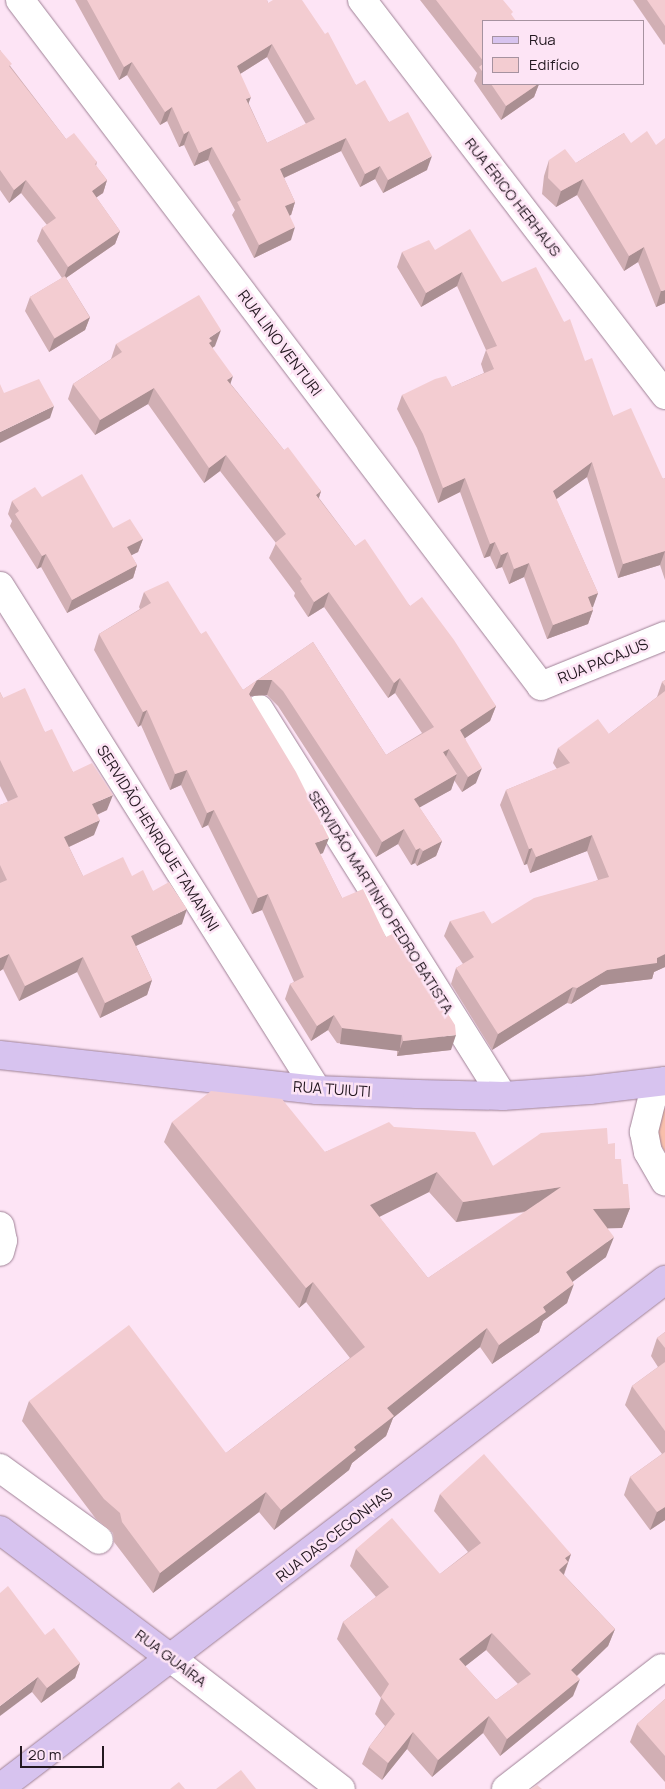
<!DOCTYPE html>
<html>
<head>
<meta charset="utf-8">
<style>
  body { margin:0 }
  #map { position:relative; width:665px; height:1789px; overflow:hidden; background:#fde4f5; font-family:Manrope,sans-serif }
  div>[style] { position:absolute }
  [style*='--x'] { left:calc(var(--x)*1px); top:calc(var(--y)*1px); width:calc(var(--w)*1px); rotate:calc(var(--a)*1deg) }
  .green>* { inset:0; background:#f9bfab }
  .roads { filter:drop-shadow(0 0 1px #9f8296) drop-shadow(0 0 1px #9f8296) }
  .minor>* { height:28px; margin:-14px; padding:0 14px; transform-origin:14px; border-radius:14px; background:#fff }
  .major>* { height:28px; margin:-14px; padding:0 14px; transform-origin:14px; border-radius:14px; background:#d7c3ef }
  .wall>* { inset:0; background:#d1afb4 }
  .shaded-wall>* { inset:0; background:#aa8f92; transform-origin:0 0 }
  .building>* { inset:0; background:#f3ccd1; transform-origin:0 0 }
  span { translate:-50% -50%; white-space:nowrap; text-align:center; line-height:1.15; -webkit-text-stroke:5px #fde4f5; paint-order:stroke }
  .street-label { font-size:15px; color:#231820 }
  .legend { position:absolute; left:482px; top:20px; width:162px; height:65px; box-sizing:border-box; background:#fde4f5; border:1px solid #a692a0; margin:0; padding:6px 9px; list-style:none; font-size:15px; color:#231820 }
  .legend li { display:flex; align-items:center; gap:10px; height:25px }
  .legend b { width:25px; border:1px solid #a692a0 }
  .scale { position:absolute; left:20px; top:1746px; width:84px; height:22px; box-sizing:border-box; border:2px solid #231820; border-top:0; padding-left:6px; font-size:15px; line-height:18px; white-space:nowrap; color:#231820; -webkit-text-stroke:4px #fde4f5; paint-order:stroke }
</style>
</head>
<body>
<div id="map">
  <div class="green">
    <i style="clip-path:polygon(665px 1108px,665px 1152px,657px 1138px,657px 1119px)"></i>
  </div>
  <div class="roads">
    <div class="minor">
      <i style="--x:20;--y:0;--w:861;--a:52.78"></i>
      <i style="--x:541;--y:686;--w:134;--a:-22"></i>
      <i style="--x:362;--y:0;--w:498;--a:52.5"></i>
      <i style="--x:0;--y:586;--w:595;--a:57.83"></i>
      <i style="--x:259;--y:709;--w:457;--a:57.8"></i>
      <i style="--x:665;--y:1081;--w:22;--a:126"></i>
      <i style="--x:652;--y:1099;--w:34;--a:104"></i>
      <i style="--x:644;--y:1132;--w:20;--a:79"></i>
      <i style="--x:648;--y:1152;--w:34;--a:60"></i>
      <i style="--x:0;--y:1226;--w:15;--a:79"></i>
      <i style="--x:3;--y:1241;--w:11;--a:105"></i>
      <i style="--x:0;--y:1468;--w:122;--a:36"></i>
      <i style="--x:172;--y:1659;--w:213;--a:37.6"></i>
      <i style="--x:506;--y:1789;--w:197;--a:-37.8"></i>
    </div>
    <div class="major">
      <i style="--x:0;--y:1055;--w:319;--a:6.3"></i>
      <i style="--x:317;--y:1090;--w:100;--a:2.3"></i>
      <i style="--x:417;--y:1094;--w:86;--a:1.3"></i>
      <i style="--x:503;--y:1096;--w:87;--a:-3.9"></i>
      <i style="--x:590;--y:1090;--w:76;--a:-6.8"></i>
      <i style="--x:0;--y:1530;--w:215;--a:36.9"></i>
      <i style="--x:0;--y:1788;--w:837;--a:-37.38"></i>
    </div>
  </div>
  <div class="wall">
    <i style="clip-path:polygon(evenodd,75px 0,267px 0,268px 3px,356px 85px,389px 122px,427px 170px,383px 193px,375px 179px,360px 187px,341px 151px,284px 178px,295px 202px,291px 215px,290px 215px,291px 240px,254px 258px,232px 215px,235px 210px,208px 160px,194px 166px,184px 145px,179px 147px,167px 121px,160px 125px,127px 75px,119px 80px,75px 0,267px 57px,306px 124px,267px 143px,249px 104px,240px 74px,267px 57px)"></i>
    <i style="clip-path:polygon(420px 0,503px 0,484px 21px,484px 84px,539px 84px,534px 97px,501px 120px,474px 81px,477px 73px)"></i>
    <i style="clip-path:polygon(633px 0,665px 0,665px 44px,664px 45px)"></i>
    <i style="clip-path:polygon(0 50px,11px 67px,66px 139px,97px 162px,96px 166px,107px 180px,103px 193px,96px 197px,120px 231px,115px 244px,66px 278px,90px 317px,85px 330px,49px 352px,25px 311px,30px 297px,62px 278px,37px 241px,42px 228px,47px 225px,21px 193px,9px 203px,0 190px)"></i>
    <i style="clip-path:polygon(624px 133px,665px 303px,656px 307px,638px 262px,624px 271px,577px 195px,556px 207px,542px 194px,544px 176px,549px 160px,576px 163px)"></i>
    <i style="clip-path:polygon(435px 250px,502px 282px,564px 322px,613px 416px,663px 479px,665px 478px,665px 580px,660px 565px,618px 578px,587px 477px,556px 499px,598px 593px,592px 607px,593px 610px,588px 624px,547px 639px,524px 577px,509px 584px,502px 567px,496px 569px,490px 556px,484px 558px,460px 492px,438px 503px,417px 448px,397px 409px,402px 395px,452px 387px,484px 373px,481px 364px,486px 350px,457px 286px,421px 307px,397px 267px,402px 252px)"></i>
    <i style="clip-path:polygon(116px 344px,215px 346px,212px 348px,230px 383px,284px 450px,321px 491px,319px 498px,355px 546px,410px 606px,496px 706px,490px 721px,465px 738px,476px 783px,462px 792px,454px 780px,451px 790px,419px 807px,442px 841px,436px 856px,417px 866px,415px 863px,411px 865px,398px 844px,376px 857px,278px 706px,267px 695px,251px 696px,251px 697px,323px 853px,320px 854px,342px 898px,386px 937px,451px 1050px,397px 1056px,397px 1050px,337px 1043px,328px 1030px,311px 1041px,285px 999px,290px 984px,294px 982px,262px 910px,252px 914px,208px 825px,202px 828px,181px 785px,170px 790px,141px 725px,138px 727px,94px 650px,99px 634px,140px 609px,139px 607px,144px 592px,201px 634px,243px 690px,313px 642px,386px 755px,422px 733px,395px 693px,388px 698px,324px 607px,308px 617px,294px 596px,295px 593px,269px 558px,276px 543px,220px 471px,204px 483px,148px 404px,95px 435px,68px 399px,73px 384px,111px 359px)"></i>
    <i style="clip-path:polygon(42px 497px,113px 528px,143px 539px,138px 552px,131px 555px,137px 565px,133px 578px,67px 613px,41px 567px,37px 569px,10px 526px,12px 521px,8px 514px,12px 501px)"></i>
    <i style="clip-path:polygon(665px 680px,665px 967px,654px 972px,652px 979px,601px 985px,571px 1004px,567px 1003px,492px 1050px,451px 984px,456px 968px,463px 964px,444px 936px,450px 921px,492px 924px,598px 880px,587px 851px,530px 873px,527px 864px,524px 865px,500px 805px,506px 790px,557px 769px,553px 763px,558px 748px,609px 734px,657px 697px,662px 682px)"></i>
    <i style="clip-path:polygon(0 692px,3px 698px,45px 732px,73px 772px,107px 810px,97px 815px,94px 835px,69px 847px,83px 876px,132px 876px,153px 891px,182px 924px,136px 946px,152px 980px,147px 995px,100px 1018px,77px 972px,19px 1001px,3px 969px,0 971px,0 805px,8px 802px,0 786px)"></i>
    <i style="clip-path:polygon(evenodd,172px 1122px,325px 1152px,394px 1127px,493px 1166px,608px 1144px,615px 1159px,630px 1208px,622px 1228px,608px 1228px,606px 1257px,573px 1281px,567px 1303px,543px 1321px,539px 1332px,492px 1364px,480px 1347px,393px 1418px,386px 1436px,352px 1463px,349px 1470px,274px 1530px,259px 1512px,153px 1593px,114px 1542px,113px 1533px,96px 1519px,22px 1421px,29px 1401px,226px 1453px,350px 1358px,306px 1302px,299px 1308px,164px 1142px,172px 1122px,429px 1192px,456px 1222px,526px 1212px,428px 1278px,379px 1217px,429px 1192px)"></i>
    <i style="clip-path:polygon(665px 1332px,665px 1520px,650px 1530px,624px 1495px,630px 1477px,662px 1454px,625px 1405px,632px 1386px,658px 1367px,651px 1356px,657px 1338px)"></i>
    <i style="clip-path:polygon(evenodd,440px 1494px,571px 1554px,564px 1575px,615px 1629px,608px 1646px,577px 1676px,573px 1696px,500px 1756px,483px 1733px,432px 1777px,407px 1749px,382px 1780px,362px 1764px,369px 1747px,385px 1726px,375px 1714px,381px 1698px,337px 1639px,343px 1622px,376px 1597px,350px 1566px,356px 1549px,440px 1574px,468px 1552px,434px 1511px,440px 1494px,486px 1650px,518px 1684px,496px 1700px,465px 1666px,486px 1650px)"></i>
    <i style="clip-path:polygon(45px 1635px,80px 1663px,75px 1678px,41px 1703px,32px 1692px)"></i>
    <i style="clip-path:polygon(665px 1699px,665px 1782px,630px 1742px,637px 1724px)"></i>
  </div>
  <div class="shaded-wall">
    <i style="clip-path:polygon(272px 44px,267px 57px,232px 79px,237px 66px)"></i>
    <i style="clip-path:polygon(132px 62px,127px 75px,119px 80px,124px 67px)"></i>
    <i style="clip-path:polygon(538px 84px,539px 84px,534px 97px,501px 120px,506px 106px)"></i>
    <i style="clip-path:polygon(251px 97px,246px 110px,246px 99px)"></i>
    <i style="clip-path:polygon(172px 107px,167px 121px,160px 125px,165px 112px)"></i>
    <i style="clip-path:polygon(189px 131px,184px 145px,179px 147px,184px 134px)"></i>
    <i style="clip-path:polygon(346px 138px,341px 151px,275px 182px,280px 169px)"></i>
    <i style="clip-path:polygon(212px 147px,208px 160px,194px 166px,199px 153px)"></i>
    <i style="clip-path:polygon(432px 156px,427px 170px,383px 193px,388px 180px)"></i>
    <i style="clip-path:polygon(380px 166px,375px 179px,360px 187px,365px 174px)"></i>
    <i style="clip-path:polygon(583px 179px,577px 195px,556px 207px,561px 191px)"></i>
    <i style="clip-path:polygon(26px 180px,21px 193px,9px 203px,14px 190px)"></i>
    <i style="clip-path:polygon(107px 180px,103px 193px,87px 204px,92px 191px)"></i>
    <i style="clip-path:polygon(295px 202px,291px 215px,280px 220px,285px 206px)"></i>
    <i style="clip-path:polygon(295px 227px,291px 240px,254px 258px,259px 245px)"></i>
    <i style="clip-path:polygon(120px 231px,115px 244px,63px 280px,68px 267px)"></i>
    <i style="clip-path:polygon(644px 247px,638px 262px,624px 271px,629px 256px)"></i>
    <i style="clip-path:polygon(462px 272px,457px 286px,421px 307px,426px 293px)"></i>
    <i style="clip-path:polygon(665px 290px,665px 303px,656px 307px,661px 291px)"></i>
    <i style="clip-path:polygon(90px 317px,85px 330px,49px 352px,54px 339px)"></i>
    <i style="clip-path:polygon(221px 330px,215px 346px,209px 350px,209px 338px)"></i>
    <i style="clip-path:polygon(233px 376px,228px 391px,227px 380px)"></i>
    <i style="clip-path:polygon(154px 388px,148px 404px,95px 435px,100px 420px)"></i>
    <i style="clip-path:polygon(54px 406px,50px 418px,0 443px,0 432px)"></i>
    <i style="clip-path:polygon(226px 455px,220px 471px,204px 483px,209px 468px)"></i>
    <i style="clip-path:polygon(592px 462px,587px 477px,547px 506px,553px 491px)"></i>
    <i style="clip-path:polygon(465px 478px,460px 492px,438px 503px,443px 488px)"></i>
    <i style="clip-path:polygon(321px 491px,316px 506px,316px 495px)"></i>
    <i style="clip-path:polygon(143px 539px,138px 552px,122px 560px,127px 547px)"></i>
    <i style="clip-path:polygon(495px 542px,490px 556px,484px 558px,490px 544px)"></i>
    <i style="clip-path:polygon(665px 551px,660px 565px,618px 578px,623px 564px)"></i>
    <i style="clip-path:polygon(508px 552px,502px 567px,496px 569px,501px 555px)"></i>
    <i style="clip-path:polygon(46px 554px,41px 567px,37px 569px,42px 556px)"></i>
    <i style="clip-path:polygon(529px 563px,524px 577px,509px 584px,514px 569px)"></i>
    <i style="clip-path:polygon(137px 565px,133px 578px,67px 613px,72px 600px)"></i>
    <i style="clip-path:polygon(329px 592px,324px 607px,308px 617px,314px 602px)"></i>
    <i style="clip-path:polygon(598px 593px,593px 607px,583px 611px,588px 597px)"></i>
    <i style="clip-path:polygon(593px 610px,588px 624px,547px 639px,553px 625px)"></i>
    <i style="clip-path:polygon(400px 678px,395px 693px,388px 698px,394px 683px)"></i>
    <i style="clip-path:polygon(257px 680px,272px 680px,267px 695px,251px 696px,243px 709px,249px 694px)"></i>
    <i style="clip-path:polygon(496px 706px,490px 721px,455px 745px,460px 730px)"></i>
    <i style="clip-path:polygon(147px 710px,141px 725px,138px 727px,143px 712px)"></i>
    <i style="clip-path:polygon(449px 749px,443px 764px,443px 752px)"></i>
    <i style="clip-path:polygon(482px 768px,476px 783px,462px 792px,468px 777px)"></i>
    <i style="clip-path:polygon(187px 770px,181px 785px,170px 790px,175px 774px)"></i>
    <i style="clip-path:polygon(457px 774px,451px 790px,408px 814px,414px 799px)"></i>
    <i style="clip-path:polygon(113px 795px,107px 810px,87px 819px,92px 804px)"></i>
    <i style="clip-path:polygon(214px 810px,208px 825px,202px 828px,207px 813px)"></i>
    <i style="clip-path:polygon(100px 820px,94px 835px,58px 852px,64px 837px)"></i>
    <i style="clip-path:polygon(404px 829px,398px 844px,376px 857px,382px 842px)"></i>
    <i style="clip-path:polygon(592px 835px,587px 851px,530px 873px,536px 857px)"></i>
    <i style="clip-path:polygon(329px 838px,323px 853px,310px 858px,315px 843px)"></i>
    <i style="clip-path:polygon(442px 841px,436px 856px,417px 866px,423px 851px)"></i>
    <i style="clip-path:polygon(420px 848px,415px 863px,411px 865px,416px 850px)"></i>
    <i style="clip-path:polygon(532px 848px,527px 864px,524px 865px,529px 849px)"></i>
    <i style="clip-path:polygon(268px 894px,262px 910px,252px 914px,258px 898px)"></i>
    <i style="clip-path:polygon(187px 909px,182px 924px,125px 951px,131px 936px)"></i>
    <i style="clip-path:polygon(9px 954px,3px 969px,0 971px,0 958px)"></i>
    <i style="clip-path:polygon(665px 954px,665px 967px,654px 972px,652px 979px,601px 985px,571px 1004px,577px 988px,607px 970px,657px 958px)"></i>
    <i style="clip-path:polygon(83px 957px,77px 972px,19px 1001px,25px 986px)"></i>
    <i style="clip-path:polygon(152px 980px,147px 995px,100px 1018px,105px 1003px)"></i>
    <i style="clip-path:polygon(573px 987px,567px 1003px,492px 1050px,498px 1034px)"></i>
    <i style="clip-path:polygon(334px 1015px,328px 1030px,311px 1041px,317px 1026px)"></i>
    <i style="left:342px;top:1028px;width:60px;height:16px;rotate:7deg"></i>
    <i style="clip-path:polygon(456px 1035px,451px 1050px,397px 1056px,403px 1041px)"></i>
    <i style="clip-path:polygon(437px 1172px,429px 1192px,363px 1225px,370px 1205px)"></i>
    <i style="clip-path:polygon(561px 1187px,554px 1207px,456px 1222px,463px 1202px)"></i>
    <i style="clip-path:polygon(630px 1208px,622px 1228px,586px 1229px,593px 1209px)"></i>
    <i style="clip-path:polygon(614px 1237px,606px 1257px,559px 1292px,566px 1272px)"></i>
    <i style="clip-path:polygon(313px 1282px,306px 1302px,299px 1308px,306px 1288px)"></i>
    <i style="clip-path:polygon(574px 1284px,567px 1303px,543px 1321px,539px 1332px,492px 1364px,499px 1345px,543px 1307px)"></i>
    <i style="clip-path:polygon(487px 1328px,480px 1347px,393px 1418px,386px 1436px,352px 1463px,349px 1470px,274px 1530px,281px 1510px,354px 1447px,387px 1408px)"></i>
    <i style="clip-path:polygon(266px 1492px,259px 1512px,153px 1593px,160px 1573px)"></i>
    <i style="clip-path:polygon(665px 1507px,665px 1520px,650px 1530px,657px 1512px)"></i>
    <i style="clip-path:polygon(571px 1554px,562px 1579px,559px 1570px,565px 1558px)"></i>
    <i style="clip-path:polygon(615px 1629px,608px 1646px,565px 1687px,571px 1670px)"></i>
    <i style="clip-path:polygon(492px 1633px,486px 1650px,453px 1676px,459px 1659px)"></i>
    <i style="clip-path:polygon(80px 1663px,75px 1678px,41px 1703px,47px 1688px)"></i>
    <i style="clip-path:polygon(38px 1677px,32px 1692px,0 1716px,0 1706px)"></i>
    <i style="clip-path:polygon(580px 1679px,573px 1696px,500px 1756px,507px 1739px)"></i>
    <i style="clip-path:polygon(489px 1716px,483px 1733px,432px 1777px,438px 1760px)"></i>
    <i style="clip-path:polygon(413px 1732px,407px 1749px,382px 1780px,388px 1763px)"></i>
  </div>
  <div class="building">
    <i style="clip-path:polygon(evenodd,87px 0,267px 0,268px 3px,273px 0,302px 0,325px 34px,328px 32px,356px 85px,365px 80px,389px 122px,408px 112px,432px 156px,388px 180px,380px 166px,365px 174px,346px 138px,280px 169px,295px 202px,285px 206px,295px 227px,259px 245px,237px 202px,241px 200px,212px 147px,199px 153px,189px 131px,184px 134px,172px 107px,165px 112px,132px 62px,124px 67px,87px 0,272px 44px,315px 119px,267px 143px,246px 99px,251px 97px,237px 66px,272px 44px)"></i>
    <i style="clip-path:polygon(436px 0,503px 0,513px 12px,511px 14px,516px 21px,484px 21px,484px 62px)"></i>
    <i style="clip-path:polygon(647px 0,665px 0,665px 26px)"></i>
    <i style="clip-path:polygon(0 50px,12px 64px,9px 66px,66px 139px,74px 133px,97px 162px,95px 164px,107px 180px,92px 191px,120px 231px,68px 267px,42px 228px,56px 218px,26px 180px,14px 190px,0 170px)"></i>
    <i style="clip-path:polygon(484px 63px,484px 74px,479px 67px)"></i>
    <i style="clip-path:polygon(491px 84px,538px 84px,506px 106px)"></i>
    <i style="clip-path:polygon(647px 131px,656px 145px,665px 138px,665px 290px,661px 291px,644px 247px,629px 256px,583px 179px,561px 191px,548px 178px,549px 160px,565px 149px,576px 163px,624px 133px,631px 143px)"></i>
    <i style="clip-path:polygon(470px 229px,502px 282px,536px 267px,564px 322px,570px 319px,585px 361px,592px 358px,613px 416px,631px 408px,663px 479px,665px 478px,665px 551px,623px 564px,592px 462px,553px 491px,598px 593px,588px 597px,593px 610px,553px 625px,529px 563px,514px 569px,508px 552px,501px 555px,495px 542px,490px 544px,465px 478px,443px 488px,423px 434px,402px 395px,435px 379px,446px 376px,452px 387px,494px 369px,486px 350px,497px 346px,462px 272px,426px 293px,402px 252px,429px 240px,435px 250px)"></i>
    <i style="left:65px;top:276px;width:48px;height:41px;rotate:59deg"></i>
    <i style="clip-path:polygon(199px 295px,221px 330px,209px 338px,212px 341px,209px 343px,233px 376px,227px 380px,284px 450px,288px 447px,321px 491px,316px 495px,355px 546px,365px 539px,410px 606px,422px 597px,454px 640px,496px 706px,460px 730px,482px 768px,468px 777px,449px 749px,443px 752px,457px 774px,414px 799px,442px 841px,423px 851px,420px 848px,416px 850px,404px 829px,382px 842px,283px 691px,272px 680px,257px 680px,249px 694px,296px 772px,329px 838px,315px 843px,342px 898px,363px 889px,386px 937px,396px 932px,455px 1025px,456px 1035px,403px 1041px,402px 1035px,342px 1028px,334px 1015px,317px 1026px,290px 984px,304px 977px,268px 894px,258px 898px,214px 810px,207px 813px,187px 770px,175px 774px,147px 710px,143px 712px,99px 634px,151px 603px,144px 592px,168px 581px,201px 634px,206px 631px,243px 690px,313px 642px,386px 755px,434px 727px,400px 678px,394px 683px,329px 592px,314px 602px,300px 581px,302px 579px,275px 543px,286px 534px,226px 455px,209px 468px,154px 388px,100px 420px,73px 384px,122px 352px,116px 344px)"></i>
    <i style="clip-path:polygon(39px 379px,54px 406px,0 432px,0 384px,4px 393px)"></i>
    <i style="clip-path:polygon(82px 474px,113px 528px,130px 519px,143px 539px,127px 547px,137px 565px,72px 600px,46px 554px,42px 556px,15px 514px,19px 511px,12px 501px,35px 487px,42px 497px)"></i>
    <i style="clip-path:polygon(665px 680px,665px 686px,662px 682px)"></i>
    <i style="clip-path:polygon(25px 688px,45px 732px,52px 729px,73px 772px,92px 763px,113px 795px,92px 804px,100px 820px,64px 837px,83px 876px,123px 857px,132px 876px,143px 870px,153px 891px,169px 882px,187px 909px,131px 936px,152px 980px,105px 1003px,83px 957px,25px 986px,9px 954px,0 958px,0 883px,7px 880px,0 865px,0 805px,18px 797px,0 760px,0 692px,3px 698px)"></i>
    <i style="clip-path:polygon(665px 691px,665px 954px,657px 958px,657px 963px,607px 970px,577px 988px,573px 987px,498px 1034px,456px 968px,474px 957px,450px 921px,484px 911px,492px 924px,534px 898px,609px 877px,592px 835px,536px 857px,532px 848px,529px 849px,506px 790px,570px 763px,558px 748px,598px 719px,609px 734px)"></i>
    <i style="clip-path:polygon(evenodd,211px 1091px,282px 1099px,325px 1152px,389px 1122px,394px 1127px,475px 1132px,493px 1166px,541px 1133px,607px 1128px,608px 1144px,615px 1143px,615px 1159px,621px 1159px,623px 1184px,628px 1184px,630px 1208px,593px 1209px,614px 1237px,566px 1272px,574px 1284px,543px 1307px,546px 1312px,499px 1345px,487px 1328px,387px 1408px,394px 1416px,354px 1447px,356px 1450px,281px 1510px,266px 1492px,160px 1573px,122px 1522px,120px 1513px,104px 1499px,29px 1401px,129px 1325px,226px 1453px,365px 1347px,313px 1282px,306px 1288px,172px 1122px,211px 1091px,437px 1172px,463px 1202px,561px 1187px,428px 1278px,370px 1205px,437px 1172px)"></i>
    <i style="clip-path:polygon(665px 1332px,665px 1348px,657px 1338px)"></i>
    <i style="clip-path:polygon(665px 1362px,665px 1431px,632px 1386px)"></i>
    <i style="clip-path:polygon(665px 1452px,665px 1507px,657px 1512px,630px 1477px)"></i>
    <i style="clip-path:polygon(evenodd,484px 1454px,571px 1554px,565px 1558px,568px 1562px,559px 1570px,615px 1629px,571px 1670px,580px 1679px,507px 1739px,489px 1716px,438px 1760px,413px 1732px,388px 1763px,369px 1747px,395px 1714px,381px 1697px,389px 1684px,343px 1622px,389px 1587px,356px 1549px,392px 1518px,440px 1574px,481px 1543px,440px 1494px,484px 1454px,492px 1633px,531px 1674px,496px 1700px,459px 1659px,492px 1633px)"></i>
    <i style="clip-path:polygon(8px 1586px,45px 1635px,54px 1628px,80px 1663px,47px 1688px,38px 1677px,0 1706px,0 1593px)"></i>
    <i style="clip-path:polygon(665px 1699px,665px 1756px,637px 1724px)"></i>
    <i style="clip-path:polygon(241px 1770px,256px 1789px,216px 1789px)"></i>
    <i style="clip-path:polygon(179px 1782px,185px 1789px,170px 1789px)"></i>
    <i style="clip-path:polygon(537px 1785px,542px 1789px,530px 1789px)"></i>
  </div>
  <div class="street-label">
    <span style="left:513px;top:197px;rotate:52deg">RUA ÉRICO HERHAUS</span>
    <span style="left:280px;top:343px;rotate:53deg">RUA LINO VENTURI</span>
    <span style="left:603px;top:661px;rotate:-22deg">RUA PACAJUS</span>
    <span style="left:158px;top:838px;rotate:58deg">SERVIDÃO HENRIQUE TAMANINI</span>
    <span style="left:381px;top:902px;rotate:58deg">SERVIDÃO MARTINHO PEDRO BATISTA</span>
    <span style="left:332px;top:1089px;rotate:4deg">RUA TUIUTI</span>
    <span style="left:334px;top:1535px;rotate:-38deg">RUA DAS CEGONHAS</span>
    <span style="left:171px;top:1658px;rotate:37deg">RUA GUAÍRA</span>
  </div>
  <ul class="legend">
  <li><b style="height:6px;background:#d7c3ef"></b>Rua</li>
  <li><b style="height:14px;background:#f3ccd1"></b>Edifício</li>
  </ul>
  <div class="scale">20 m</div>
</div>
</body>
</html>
